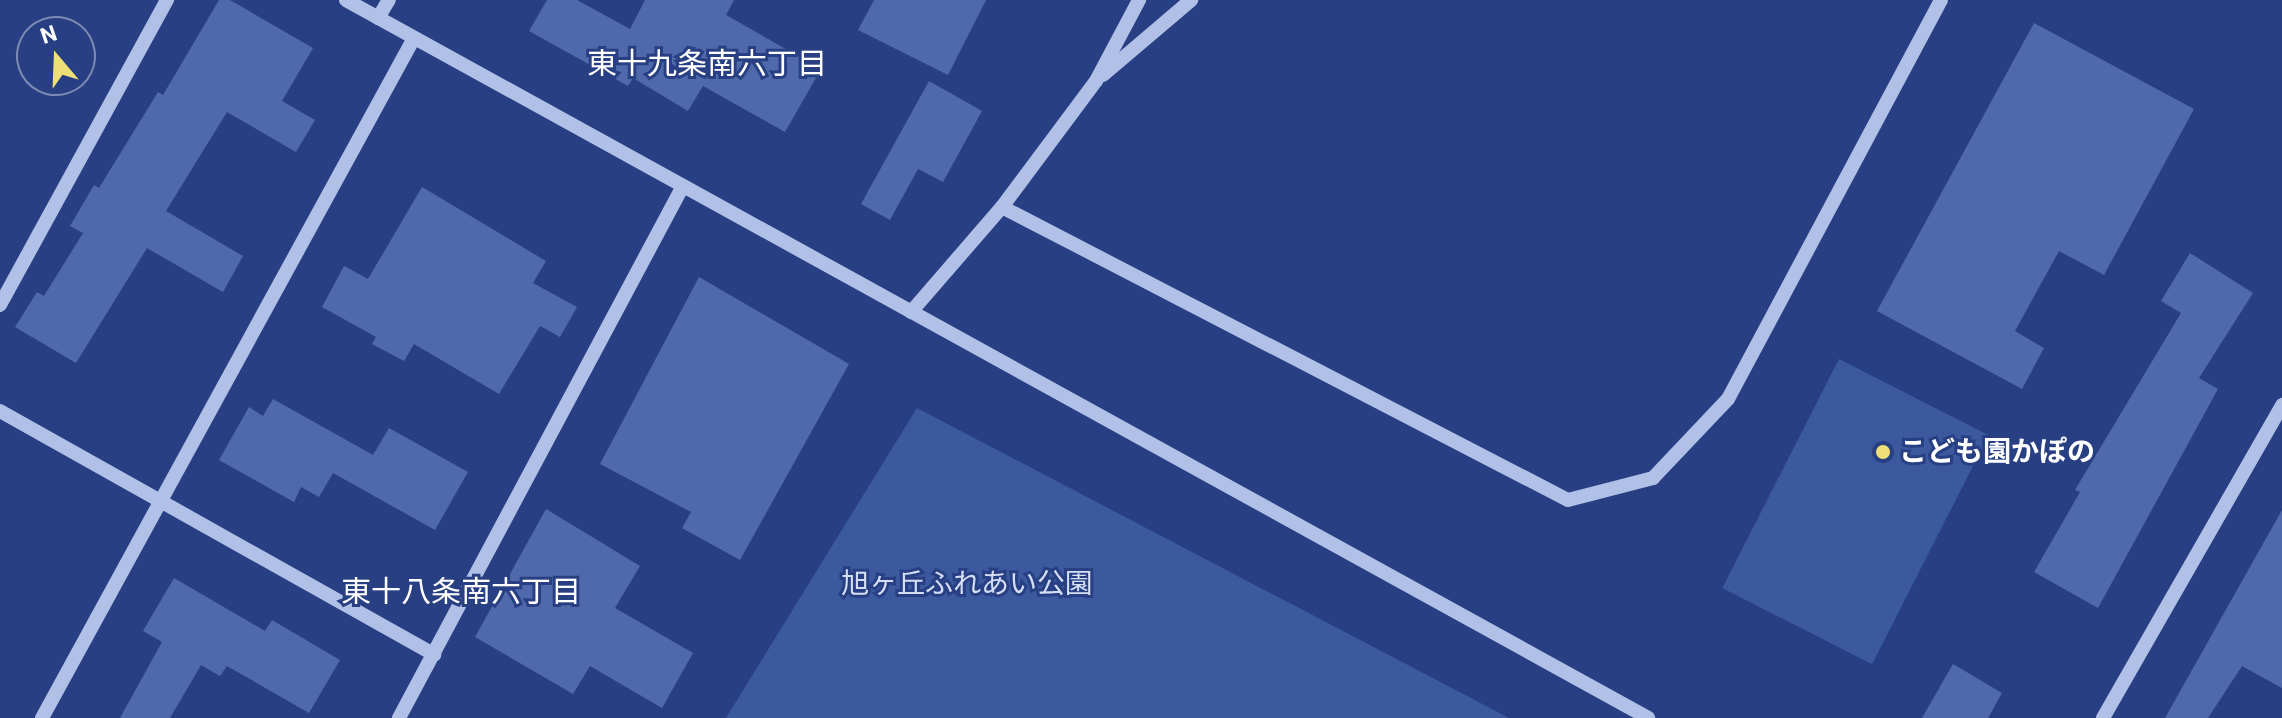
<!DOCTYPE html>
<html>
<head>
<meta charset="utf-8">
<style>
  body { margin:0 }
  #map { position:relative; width:2282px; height:718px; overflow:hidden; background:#284083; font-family:Roboto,"Noto Sans JP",sans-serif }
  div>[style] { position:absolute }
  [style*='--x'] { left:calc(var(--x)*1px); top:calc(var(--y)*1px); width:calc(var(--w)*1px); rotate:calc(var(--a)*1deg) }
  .green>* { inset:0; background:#3c599f; transform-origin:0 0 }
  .building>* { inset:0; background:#5069ab }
  .minor>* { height:14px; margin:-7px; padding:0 7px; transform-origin:7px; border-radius:7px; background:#b1c0e7 }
  .dots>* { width:22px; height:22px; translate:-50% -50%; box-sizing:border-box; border:4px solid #284083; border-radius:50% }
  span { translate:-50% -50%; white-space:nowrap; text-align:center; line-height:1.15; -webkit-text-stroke:6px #284083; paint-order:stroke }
  .poi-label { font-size:28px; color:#fff; font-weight:700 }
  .left { translate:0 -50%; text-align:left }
  .park-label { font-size:28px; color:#d4def5 }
  .neighbourhood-label { font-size:30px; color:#fff }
  .north { position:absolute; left:16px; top:16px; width:80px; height:80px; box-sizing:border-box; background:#284083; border:2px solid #7e8cb5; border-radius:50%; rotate:341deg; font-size:22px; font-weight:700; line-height:32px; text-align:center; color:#fff }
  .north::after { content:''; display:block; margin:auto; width:28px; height:36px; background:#eee077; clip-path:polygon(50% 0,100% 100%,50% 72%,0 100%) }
</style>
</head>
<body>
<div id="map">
  <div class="green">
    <i style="left:1839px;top:359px;width:168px;height:257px;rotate:27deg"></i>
    <i style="clip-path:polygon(917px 408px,1509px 718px,726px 718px)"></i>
  </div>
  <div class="building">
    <i style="clip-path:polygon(219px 0,230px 0,313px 48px,282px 101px,315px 120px,296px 152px,227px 112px,166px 211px,243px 256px,223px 292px,147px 248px,76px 363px,15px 327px,37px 292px,44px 296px,83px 233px,70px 226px,94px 185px,99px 188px,158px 92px,163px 95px)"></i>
    <i style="clip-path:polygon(547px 0,577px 0,630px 29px,645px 0,734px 0,726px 15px,821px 69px,785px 132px,703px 86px,688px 111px,633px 78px,628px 86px,529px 31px)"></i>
    <i style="clip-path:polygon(874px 0,986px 0,948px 75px,858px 30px)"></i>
    <i style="clip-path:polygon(2034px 23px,2194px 109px,2104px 275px,2059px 251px,2015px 331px,2044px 348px,2022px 389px,1877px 311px)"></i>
    <i style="clip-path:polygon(929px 81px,982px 111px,943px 182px,918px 169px,890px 220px,861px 204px)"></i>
    <i style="clip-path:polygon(422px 187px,546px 261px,533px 283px,577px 307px,560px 337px,540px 326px,499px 394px,414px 344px,404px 361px,372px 344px,376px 337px,322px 307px,344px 266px,368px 279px)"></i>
    <i style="clip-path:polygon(2190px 253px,2253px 293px,2199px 378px,2218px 389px,2098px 608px,2034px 572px,2080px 492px,2075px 490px,2181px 313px,2161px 301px)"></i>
    <i style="clip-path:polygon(699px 277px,849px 364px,740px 560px,682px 528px,691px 512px,600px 464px)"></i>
    <i style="clip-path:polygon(273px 399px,373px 455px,389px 428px,468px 472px,435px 530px,333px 473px,319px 497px,301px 487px,294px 502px,219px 460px,249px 407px,263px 416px)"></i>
    <i style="clip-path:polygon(546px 509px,640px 566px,615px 608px,693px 653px,662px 708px,590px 666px,573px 694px,475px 637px)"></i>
    <i style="clip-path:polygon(2282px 510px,2282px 688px,2242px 666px,2208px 718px,2165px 718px)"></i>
    <i style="clip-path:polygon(174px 578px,265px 631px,272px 620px,340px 660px,309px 713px,227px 666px,220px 676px,201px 665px,170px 718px,120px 718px,162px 642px,143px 631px)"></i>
    <i style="clip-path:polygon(1953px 664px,2002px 693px,1988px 718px,1922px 718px)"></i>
  </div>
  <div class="minor">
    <i style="--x:346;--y:0;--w:1487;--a:28.87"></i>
    <i style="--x:378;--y:18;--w:21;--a:-59"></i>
    <i style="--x:1103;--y:75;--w:116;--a:-40.4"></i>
    <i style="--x:1002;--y:207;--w:637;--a:27.37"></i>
    <i style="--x:1568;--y:500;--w:88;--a:-14.5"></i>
    <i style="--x:1653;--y:478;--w:109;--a:-46.5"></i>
    <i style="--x:1728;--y:399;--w:452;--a:-61.9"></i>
    <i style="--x:0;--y:305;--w:348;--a:-61.3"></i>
    <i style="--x:911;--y:312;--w:139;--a:-49.1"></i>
    <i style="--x:1002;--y:207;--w:157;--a:-53.3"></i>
    <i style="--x:1096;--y:81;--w:92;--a:-62"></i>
    <i style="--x:0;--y:411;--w:498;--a:29.3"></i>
    <i style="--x:42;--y:718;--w:775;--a:-61.32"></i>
    <i style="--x:399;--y:718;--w:603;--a:-61.91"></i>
    <i style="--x:2103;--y:718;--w:361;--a:-60.2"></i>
  </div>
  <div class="dots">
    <i style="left:1883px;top:452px;background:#eee077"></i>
  </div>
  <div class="poi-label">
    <span class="left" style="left:1899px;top:452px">こども園かぽの</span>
  </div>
  <div class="park-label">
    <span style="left:967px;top:584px">旭ヶ丘ふれあい公園</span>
  </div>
  <div class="neighbourhood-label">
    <span style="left:707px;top:64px">東十九条南六丁目</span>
    <span style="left:461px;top:592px">東十八条南六丁目</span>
  </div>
  <div class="north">N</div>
</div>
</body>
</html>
